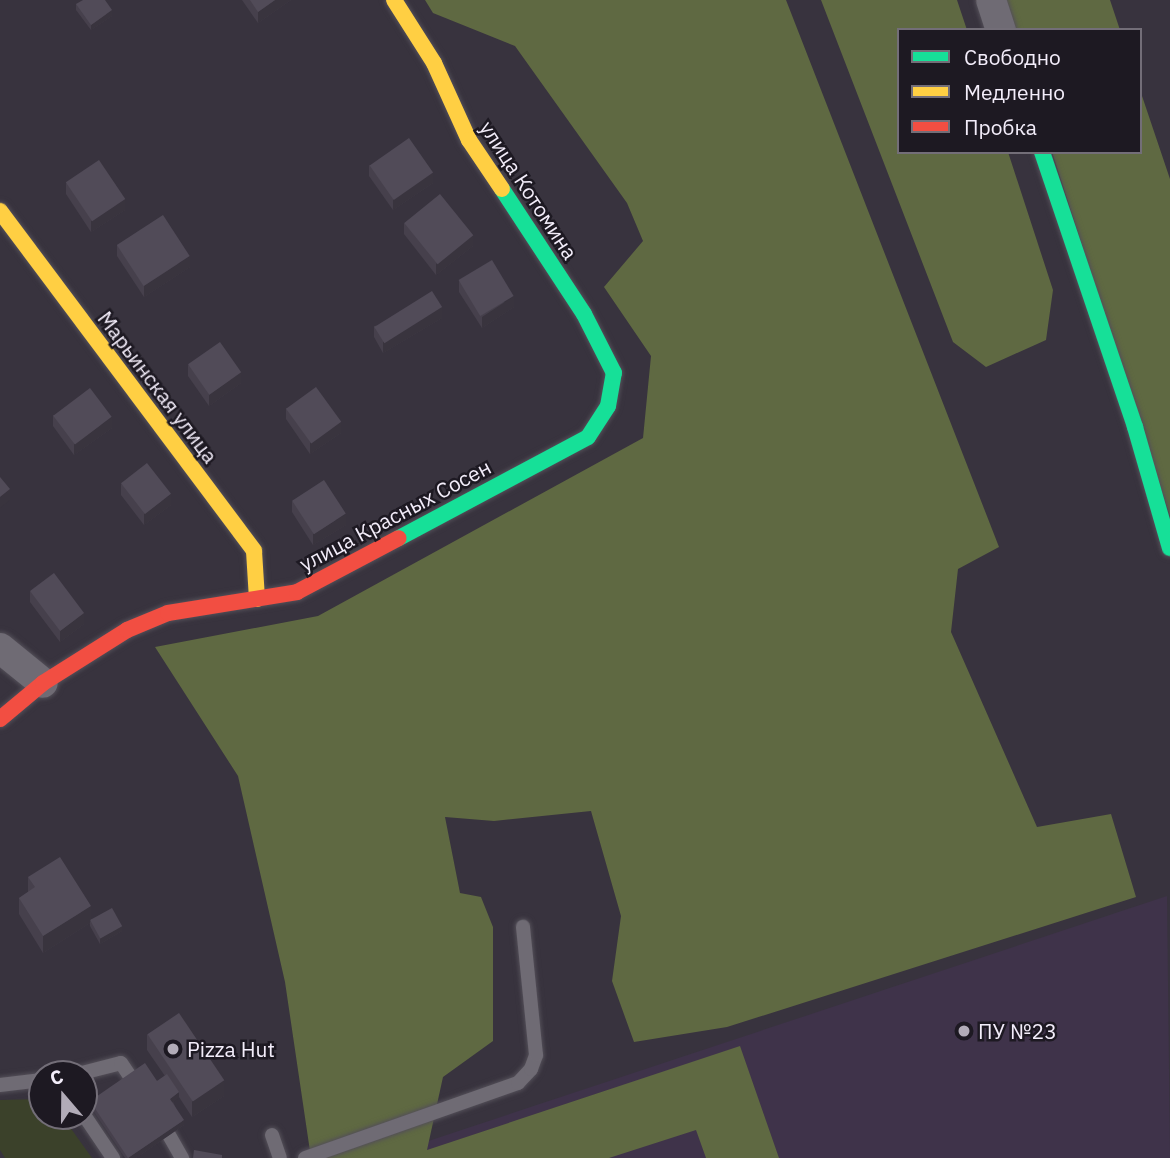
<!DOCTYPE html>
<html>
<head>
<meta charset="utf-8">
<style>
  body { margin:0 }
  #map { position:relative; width:1170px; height:1158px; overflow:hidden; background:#38333e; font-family:"IBM Plex Sans",sans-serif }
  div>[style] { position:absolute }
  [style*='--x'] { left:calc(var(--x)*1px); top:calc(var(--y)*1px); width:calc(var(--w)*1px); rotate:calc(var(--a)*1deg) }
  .built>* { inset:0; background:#3f334a }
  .green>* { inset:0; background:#3b412a }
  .forest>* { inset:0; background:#5f6942 }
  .roads { filter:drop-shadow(0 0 2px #534f58) drop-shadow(0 0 2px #534f58) }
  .lane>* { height:14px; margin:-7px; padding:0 7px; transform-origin:7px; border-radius:7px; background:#6f6b74 }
  .street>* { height:30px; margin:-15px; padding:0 15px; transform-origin:15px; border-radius:15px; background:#6f6b74 }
  .fast>* { height:16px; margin:-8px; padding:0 8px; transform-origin:8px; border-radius:8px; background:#16e098 }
  .slow>* { height:16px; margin:-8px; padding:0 8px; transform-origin:8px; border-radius:8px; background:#ffcf43 }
  .jam>* { height:16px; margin:-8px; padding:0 8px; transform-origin:8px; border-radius:8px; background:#f24e42 }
  .wall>* { inset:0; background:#46404c }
  .shaded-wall>* { inset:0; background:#39343e }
  .building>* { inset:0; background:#514b58; transform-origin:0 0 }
  .dots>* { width:19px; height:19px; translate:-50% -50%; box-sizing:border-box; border:4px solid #1d1922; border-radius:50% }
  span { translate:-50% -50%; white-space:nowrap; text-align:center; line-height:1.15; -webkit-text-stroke:5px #1d1922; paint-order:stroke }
  .street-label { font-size:21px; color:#f3edfa }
  .poi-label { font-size:21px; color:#f3edfa }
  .left { translate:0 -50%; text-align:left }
  .legend { position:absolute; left:897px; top:28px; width:245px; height:126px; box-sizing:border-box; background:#1d1922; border:2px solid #736e78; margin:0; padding:9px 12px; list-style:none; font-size:21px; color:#f3edfa }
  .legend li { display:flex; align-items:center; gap:14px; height:35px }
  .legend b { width:35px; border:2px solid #736e78 }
  .north { position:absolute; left:28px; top:1060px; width:70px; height:70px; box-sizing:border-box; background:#1d1922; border:2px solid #736e78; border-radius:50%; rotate:340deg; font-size:19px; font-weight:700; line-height:28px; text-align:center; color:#f3edfa }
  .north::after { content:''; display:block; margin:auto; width:24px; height:32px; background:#b2acb8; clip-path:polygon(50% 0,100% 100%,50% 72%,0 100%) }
</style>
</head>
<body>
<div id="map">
  <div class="built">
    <i style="clip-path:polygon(1167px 896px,1170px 1158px,377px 1158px)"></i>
  </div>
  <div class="green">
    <i style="clip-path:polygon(42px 1099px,42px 1116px,62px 1116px,92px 1158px,5px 1158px,0 1150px,0 1100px)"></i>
  </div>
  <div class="forest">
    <i style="clip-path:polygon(425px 0,786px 0,999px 547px,958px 569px,951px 632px,1037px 827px,1111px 814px,1136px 897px,727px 1027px,634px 1042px,612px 981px,621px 916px,591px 811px,494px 821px,445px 817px,460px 893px,481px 897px,493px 927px,493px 1041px,443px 1077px,427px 1150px,740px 1046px,779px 1158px,706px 1158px,696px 1130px,609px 1158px,311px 1158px,285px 982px,238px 776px,155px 647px,318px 616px,643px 438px,651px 356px,604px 287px,643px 241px,627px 203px,515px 46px,433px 13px)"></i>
    <i style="clip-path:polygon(821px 0,957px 0,967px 30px,899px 30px,899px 152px,1008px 152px,1053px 290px,1046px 340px,986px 367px,953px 342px)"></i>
    <i style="clip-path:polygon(1001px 0,1110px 0,1120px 30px,1011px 30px)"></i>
    <i style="clip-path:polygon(1140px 90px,1170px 179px,1170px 516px,1052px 152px,1140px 152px)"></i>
  </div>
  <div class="roads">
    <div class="lane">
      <i style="--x:78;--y:1074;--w:44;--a:-14.3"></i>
      <i style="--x:121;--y:1063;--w:32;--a:56"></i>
      <i style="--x:0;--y:1085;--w:42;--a:-6.8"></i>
      <i style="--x:84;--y:1115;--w:52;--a:56"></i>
      <i style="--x:161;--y:1121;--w:43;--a:60.4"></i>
      <i style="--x:272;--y:1135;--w:24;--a:71"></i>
      <i style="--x:305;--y:1158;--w:226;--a:-19.4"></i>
      <i style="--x:518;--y:1083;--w:19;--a:-47"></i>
      <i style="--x:531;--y:1069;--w:15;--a:-70"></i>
      <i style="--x:536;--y:1055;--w:129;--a:-95.8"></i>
    </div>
    <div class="street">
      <i style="--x:991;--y:0;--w:32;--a:72"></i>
      <i style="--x:0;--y:648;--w:55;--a:39.1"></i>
    </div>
    <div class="fast">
      <i style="--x:1042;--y:152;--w:290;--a:71.3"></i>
      <i style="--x:1135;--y:427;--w:126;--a:73.9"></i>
      <i style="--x:399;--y:538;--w:214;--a:-28.1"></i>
      <i style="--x:588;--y:437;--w:37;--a:-57"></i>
      <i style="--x:608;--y:406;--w:34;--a:-80"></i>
      <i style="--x:614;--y:373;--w:66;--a:-117"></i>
      <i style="--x:584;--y:314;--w:149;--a:-123.3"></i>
    </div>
    <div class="slow">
      <i style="--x:394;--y:0;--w:75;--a:57.6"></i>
      <i style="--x:434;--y:63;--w:85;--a:65.6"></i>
      <i style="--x:469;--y:140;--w:59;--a:56"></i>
      <i style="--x:0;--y:211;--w:424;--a:53.2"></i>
      <i style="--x:254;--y:551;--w:48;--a:86.4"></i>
    </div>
    <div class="jam">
      <i style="--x:0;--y:719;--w:56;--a:-39.9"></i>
      <i style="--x:43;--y:683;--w:99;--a:-32.2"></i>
      <i style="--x:127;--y:630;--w:44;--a:-22.5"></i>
      <i style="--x:168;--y:613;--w:131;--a:-9.2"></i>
      <i style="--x:297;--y:592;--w:115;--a:-27.9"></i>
    </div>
  </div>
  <div class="wall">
    <i style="clip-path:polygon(242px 0,291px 0,258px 23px)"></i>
    <i style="clip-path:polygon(76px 4px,112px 16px,91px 30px,76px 10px)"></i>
    <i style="clip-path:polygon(369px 165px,433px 183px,393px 210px,369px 176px)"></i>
    <i style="clip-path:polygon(66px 183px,125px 210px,91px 232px,66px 194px)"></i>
    <i style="clip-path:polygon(404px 223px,473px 246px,436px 275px,404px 234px)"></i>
    <i style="clip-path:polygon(117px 245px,190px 267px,144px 297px,117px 256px)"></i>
    <i style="clip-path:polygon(459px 281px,514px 307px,482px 328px,459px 292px)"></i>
    <i style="clip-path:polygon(442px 318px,383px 353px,374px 337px,374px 326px)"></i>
    <i style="clip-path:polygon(188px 365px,241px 383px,209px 406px,188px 376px)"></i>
    <i style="clip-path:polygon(286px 408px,341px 433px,310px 454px,286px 419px)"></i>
    <i style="clip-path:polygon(53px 415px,112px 428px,74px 455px,53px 426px)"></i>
    <i style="clip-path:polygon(121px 484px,171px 505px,144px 525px,121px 495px)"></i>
    <i style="clip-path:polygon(292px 501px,346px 525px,313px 545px,292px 512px)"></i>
    <i style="clip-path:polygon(30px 591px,84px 624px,60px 642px,30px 602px)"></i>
    <i style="clip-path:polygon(28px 877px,91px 919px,122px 931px,100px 944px,90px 926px,90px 923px,43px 953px,19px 914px,19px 898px,28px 892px)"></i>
    <i style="clip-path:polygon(147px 1034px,224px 1096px,192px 1117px,179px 1097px,173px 1102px,184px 1125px,136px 1158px,125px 1158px,90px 1106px,90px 1101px,157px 1081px,165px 1076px,147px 1050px)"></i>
  </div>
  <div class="shaded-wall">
    <i style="clip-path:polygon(275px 0,291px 0,258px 23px,258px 12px)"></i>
    <i style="clip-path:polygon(112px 10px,112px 16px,91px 30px,91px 25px)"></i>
    <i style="clip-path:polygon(433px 172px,433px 183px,393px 210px,393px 199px)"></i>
    <i style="clip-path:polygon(125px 199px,125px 210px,91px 232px,91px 221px)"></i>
    <i style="clip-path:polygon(473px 235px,473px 246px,436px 275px,436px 264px)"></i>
    <i style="clip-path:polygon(190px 256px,190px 267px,144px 297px,144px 286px)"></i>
    <i style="clip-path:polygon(514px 296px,514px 307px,482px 328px,482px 317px)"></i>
    <i style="clip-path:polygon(442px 307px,442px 318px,383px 353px,383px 342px)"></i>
    <i style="clip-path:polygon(241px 372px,241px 383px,209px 406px,209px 395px)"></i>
    <i style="clip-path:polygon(112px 417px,112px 428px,74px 455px,74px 444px)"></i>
    <i style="clip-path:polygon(341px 422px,341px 433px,310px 454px,310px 443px)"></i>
    <i style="clip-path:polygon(10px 489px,10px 500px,0 508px,0 497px)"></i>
    <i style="clip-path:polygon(171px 494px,171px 505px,144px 525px,144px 514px)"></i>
    <i style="clip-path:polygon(346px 514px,346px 525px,313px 545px,313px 534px)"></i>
    <i style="clip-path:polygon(84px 613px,84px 624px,60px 642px,60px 631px)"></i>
    <i style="clip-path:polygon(91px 906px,91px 922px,90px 920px,90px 923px,43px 953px,43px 936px)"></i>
    <i style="clip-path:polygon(122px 926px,122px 931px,100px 944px,100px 938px)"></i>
    <i style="clip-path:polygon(224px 1080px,224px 1096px,192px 1117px,192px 1101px)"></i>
    <i style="clip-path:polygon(179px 1092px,179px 1098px,170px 1104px,170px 1099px)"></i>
    <i style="clip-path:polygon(184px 1120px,184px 1125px,136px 1158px,128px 1158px)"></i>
  </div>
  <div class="building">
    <i style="clip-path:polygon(83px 0,105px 0,112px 10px,91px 25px,76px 4px)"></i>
    <i style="clip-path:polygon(250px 0,275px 0,258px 12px)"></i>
    <i style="left:409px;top:138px;width:42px;height:48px;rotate:55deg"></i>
    <i style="left:99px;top:160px;width:47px;height:40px;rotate:56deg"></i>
    <i style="left:440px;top:194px;width:53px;height:46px;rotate:51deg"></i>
    <i style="left:163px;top:215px;width:49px;height:55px;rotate:57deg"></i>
    <i style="left:492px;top:260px;width:42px;height:39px;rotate:59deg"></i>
    <i style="left:432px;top:291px;width:19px;height:68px;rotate:58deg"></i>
    <i style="left:220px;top:342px;width:37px;height:39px;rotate:55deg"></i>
    <i style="left:316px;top:387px;width:43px;height:37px;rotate:54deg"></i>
    <i style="left:90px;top:388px;width:36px;height:46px;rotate:53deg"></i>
    <i style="left:147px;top:463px;width:39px;height:33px;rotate:52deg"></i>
    <i style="clip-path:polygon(0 477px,10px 489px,0 497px)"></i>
    <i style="left:324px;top:480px;width:40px;height:38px;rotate:57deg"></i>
    <i style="left:54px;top:573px;width:50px;height:30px;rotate:53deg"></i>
    <i style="clip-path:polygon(60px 857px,91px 906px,43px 936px,19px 898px,35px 887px,28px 877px)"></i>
    <i style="left:112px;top:908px;width:21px;height:25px;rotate:61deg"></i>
    <i style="left:179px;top:1013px;width:81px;height:38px;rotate:56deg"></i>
    <i style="clip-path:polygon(145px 1063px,157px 1081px,167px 1074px,179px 1092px,170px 1099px,184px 1120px,128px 1158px,90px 1101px)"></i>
    <i style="clip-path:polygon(194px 1150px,222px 1155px,222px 1158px,193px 1158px)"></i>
  </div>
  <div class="dots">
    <i style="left:964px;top:1031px;background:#b2acb8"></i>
    <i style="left:173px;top:1049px;background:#b2acb8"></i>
  </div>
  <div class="street-label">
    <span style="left:529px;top:190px;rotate:57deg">улица Котомина</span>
    <span style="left:158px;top:387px;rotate:53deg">Марьинская улица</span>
    <span style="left:395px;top:515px;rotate:-28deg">улица Красных Сосен</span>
  </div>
  <div class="poi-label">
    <span class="left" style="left:978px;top:1031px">ПУ №23</span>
    <span class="left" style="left:187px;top:1049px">Pizza Hut</span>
  </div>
  <ul class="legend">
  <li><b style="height:9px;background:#16e098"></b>Свободно</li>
  <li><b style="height:9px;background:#ffcf43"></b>Медленно</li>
  <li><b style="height:9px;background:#f24e42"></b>Пробка</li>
  </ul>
  <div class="north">С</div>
</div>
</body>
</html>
